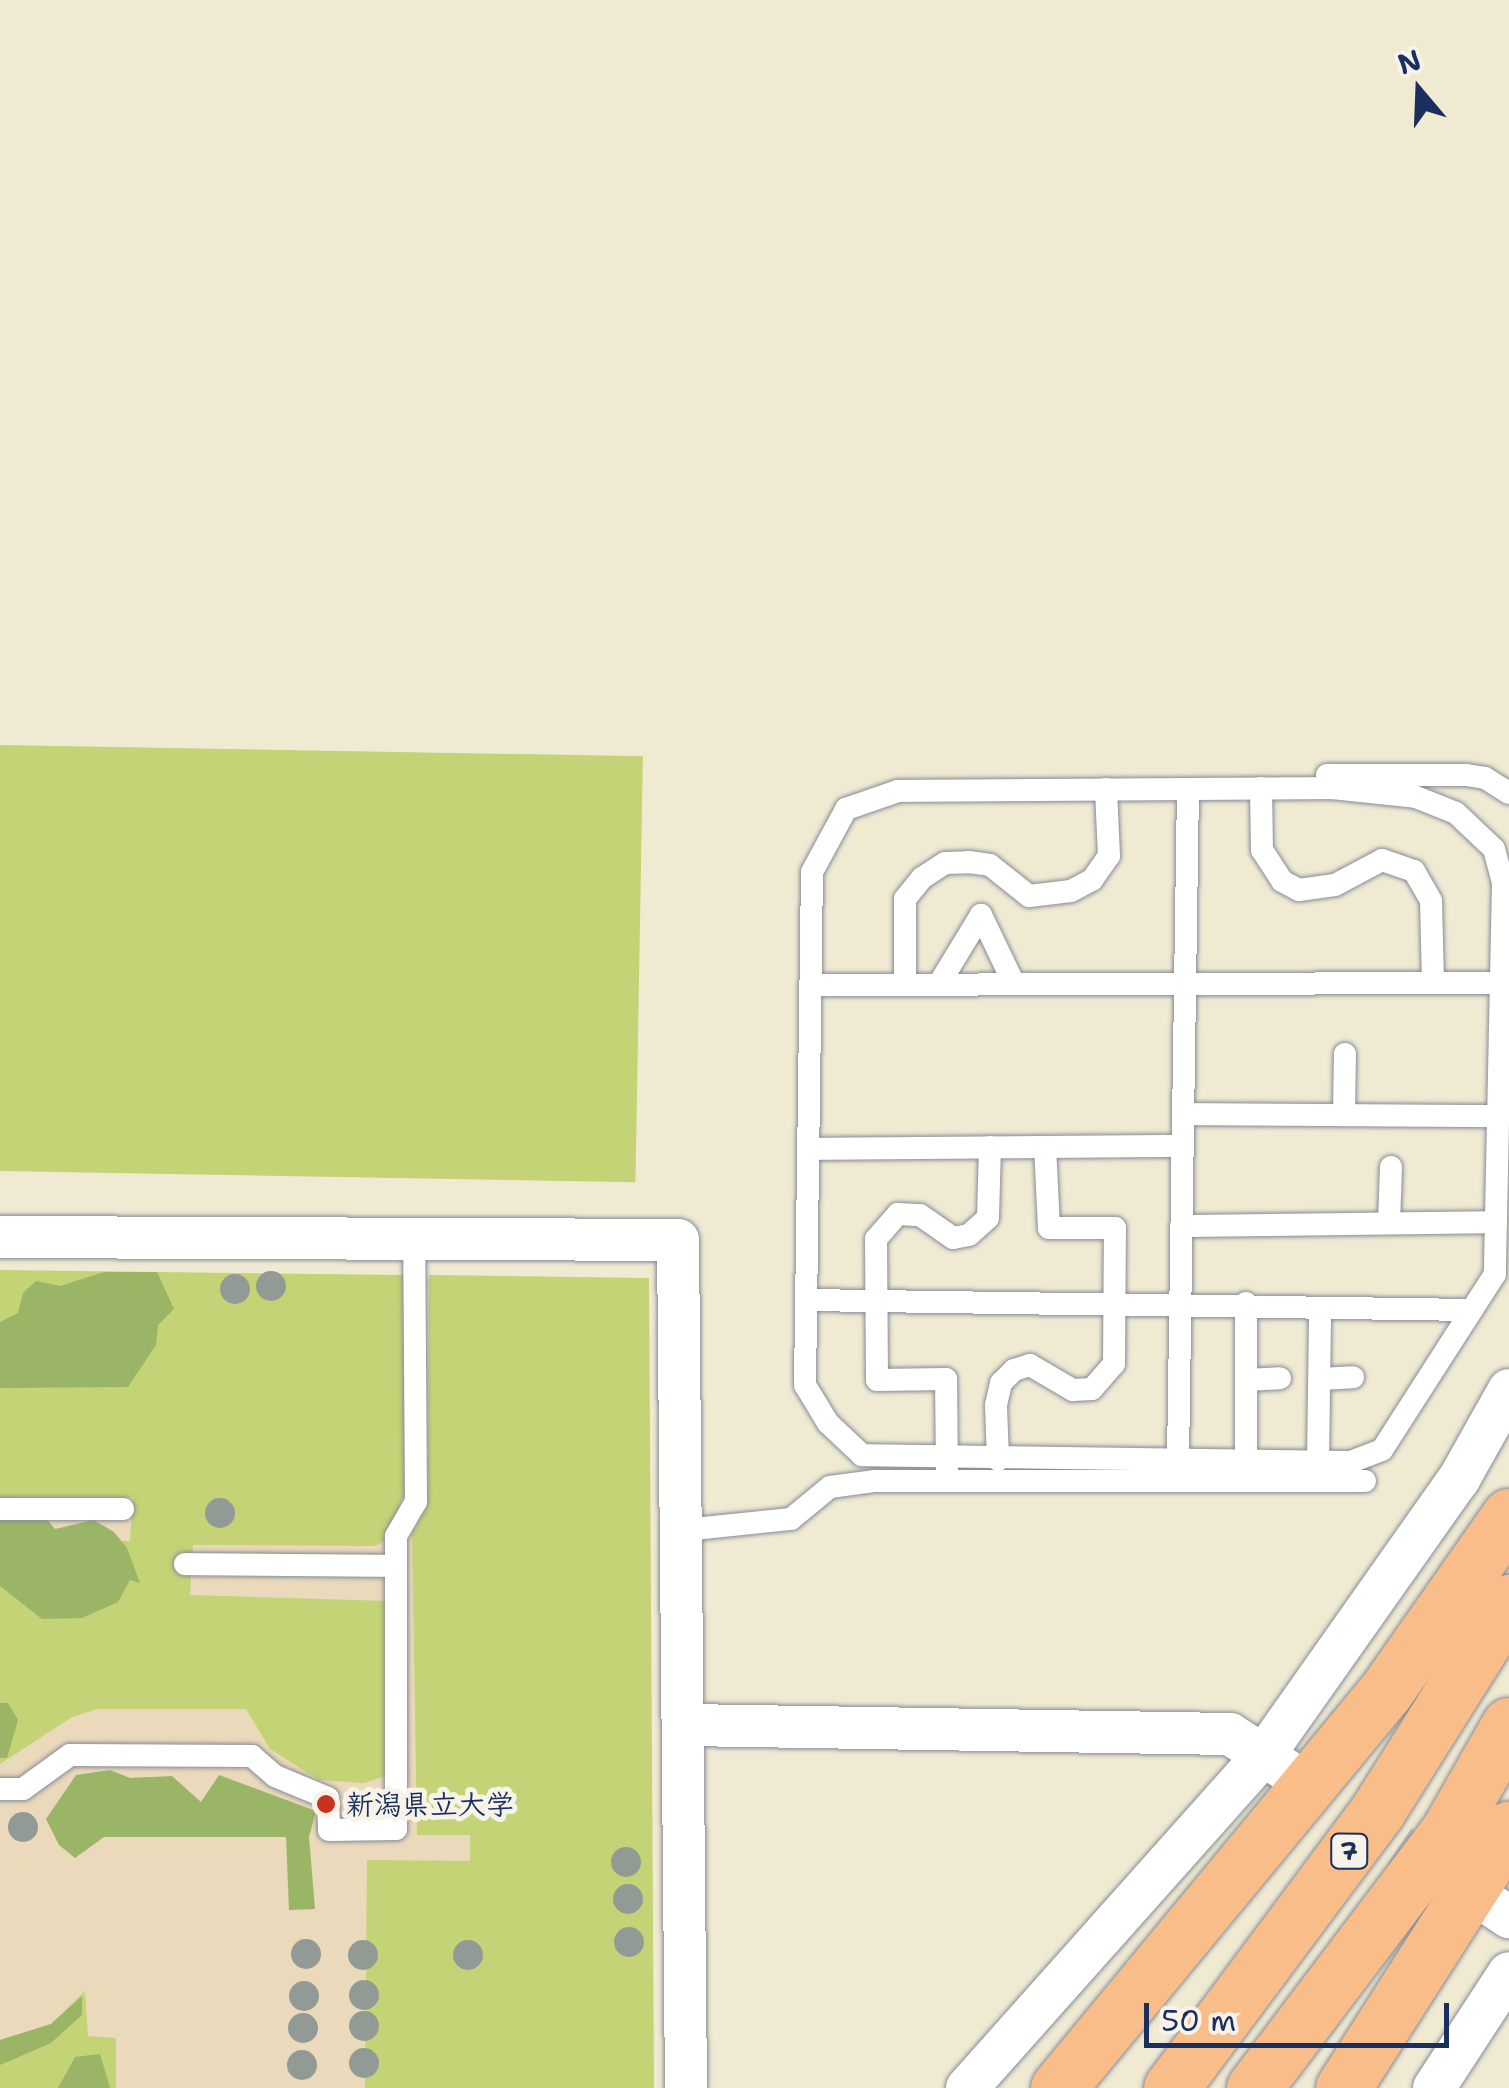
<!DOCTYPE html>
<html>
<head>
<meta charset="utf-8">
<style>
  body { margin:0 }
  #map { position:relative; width:1509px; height:2088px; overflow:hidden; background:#f0ead3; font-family:"Shantell Sans","Klee One",sans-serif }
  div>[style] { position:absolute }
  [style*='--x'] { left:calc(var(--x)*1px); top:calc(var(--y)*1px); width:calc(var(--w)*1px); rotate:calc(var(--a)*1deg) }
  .built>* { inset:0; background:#ead9ba; transform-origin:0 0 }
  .green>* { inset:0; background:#c3d375; transform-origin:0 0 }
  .forest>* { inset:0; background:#9ab566 }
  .street-tunnel>* { height:42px; margin-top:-21px; transform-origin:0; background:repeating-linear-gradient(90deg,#c5c5bc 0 42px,transparent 0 63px) }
  .roads { filter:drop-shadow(0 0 2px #868c98) drop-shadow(0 0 2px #868c98) }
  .lane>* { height:22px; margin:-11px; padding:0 11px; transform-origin:11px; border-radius:11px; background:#fff }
  .street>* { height:42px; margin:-21px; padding:0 21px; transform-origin:21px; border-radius:21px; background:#fff }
  .highway>* { height:55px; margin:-27.5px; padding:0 27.5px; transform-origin:27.5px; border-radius:27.5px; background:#f8bd89 }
  .trees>* { width:30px; height:30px; margin:-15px; border-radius:50%; background:#929a96 }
  .dots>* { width:28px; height:28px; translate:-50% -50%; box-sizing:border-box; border:5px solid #f7f3e8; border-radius:50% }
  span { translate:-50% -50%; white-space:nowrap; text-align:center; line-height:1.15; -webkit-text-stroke:10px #f7f3e8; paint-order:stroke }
  .shield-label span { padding:2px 8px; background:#f7f3e8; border:2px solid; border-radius:8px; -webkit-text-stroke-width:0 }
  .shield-label { font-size:25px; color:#1b2f5e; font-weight:700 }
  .poi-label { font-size:28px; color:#1b2f5e; font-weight:700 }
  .left { translate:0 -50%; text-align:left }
  .north { position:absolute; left:1369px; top:40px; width:100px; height:100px; -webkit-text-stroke:8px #f7f3e8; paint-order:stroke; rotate:341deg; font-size:28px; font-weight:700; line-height:40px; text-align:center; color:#1b2f5e }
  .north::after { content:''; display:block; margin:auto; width:35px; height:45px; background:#1b2f5e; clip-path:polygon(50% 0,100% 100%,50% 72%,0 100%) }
  .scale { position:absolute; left:1144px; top:2003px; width:305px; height:45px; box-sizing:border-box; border:5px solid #1b2f5e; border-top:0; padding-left:12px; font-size:30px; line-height:35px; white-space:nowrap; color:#1b2f5e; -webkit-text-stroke:8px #f7f3e8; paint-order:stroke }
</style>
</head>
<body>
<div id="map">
  <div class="built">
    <i style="left:0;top:1271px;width:649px;height:817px;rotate:1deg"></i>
  </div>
  <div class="green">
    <i style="left:0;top:745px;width:643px;height:426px;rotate:1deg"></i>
    <i style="clip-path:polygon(0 1270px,404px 1275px,408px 1484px,385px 1540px,376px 1546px,193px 1545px,190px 1595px,388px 1601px,391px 1774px,364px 1783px,319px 1780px,270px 1749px,246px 1709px,97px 1709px,72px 1717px,0 1764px,0 1540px,130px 1541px,133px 1497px,0 1497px)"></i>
    <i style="clip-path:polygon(429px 1275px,649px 1278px,654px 2088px,365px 2088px,367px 1860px,470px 1861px,470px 1835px,417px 1835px,412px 1534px,428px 1504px)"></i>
    <i style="clip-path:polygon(85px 1991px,88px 2036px,116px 2038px,116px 2088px,0 2088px,0 2040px,51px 2024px)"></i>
  </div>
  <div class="forest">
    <i style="clip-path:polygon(104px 1272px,157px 1272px,174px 1309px,158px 1325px,156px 1345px,128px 1387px,0 1388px,0 1322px,18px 1313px,23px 1293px,36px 1281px,60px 1286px)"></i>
    <i style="clip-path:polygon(44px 1516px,55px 1529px,94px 1520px,114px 1532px,127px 1548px,140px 1583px,130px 1580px,118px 1602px,82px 1618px,42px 1619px,0 1586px,0 1520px)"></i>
    <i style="clip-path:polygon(0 1703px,8px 1703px,18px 1720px,7px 1758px,0 1758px)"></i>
    <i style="clip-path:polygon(110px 1770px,130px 1778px,172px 1776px,201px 1802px,219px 1775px,316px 1811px,309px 1837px,315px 1909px,289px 1910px,286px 1837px,104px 1837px,75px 1858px,59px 1845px,46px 1819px,76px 1775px)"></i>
    <i style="clip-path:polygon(82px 1996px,82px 2015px,51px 2043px,0 2065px,0 2040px,51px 2024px)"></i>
    <i style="clip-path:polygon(100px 2054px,110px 2088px,58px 2088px,75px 2057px)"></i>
  </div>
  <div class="street-tunnel">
    <i style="--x:1294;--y:1777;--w:185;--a:33.1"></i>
  </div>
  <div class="roads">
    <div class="lane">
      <i style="--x:1327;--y:775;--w:139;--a:0"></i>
      <i style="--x:1466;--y:775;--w:19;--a:9"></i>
      <i style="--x:1485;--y:778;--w:28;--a:32"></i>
      <i style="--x:1261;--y:788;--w:62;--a:89.1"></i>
      <i style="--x:1262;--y:850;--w:37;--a:57"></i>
      <i style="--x:1282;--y:881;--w:19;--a:28"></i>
      <i style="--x:1299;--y:890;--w:36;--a:-8"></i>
      <i style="--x:1335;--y:885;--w:53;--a:-28"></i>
      <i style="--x:1382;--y:860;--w:34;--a:19"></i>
      <i style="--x:1414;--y:871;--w:34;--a:60"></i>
      <i style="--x:1431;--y:901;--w:82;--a:88.6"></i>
      <i style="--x:1332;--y:788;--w:84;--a:6.1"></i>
      <i style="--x:1416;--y:797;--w:43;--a:21.8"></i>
      <i style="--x:1456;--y:813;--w:52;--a:43.5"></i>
      <i style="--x:1494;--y:849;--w:35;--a:75"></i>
      <i style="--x:1503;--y:883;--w:391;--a:91.2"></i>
      <i style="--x:1495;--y:1274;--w:209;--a:122.7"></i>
      <i style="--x:1382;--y:1450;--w:33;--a:159"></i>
      <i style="--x:1351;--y:1462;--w:489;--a:-179.2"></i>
      <i style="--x:862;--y:1455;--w:47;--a:-136.7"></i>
      <i style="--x:828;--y:1423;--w:44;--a:-121.2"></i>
      <i style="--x:805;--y:1385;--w:513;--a:-89.22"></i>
      <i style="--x:812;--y:872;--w:72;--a:-61.6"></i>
      <i style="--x:846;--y:809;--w:55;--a:-19.1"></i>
      <i style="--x:898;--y:791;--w:434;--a:-0.4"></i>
      <i style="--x:905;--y:984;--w:85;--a:-90"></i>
      <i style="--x:905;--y:899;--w:27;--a:-51"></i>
      <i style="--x:922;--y:878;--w:27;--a:-33"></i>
      <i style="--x:945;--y:863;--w:24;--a:-2"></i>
      <i style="--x:969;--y:862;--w:21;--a:8"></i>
      <i style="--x:990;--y:865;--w:50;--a:38.5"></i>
      <i style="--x:1029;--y:896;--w:42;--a:-6.8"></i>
      <i style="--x:1071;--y:891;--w:24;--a:-28"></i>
      <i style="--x:1092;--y:880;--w:29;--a:-55"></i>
      <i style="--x:1109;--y:856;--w:67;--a:-92.6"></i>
      <i style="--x:939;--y:984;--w:81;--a:-58.7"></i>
      <i style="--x:981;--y:915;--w:76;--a:64.4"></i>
      <i style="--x:810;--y:985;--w:692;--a:-0.17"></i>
      <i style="--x:1184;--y:1114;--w:315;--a:0.4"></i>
      <i style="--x:1344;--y:1115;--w:61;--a:-89.1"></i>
      <i style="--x:808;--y:1149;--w:375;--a:-0.5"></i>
      <i style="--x:1389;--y:1223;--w:56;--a:-88"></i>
      <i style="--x:1181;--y:1226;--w:315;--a:-0.7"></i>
      <i style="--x:806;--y:1300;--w:666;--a:0.86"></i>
      <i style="--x:1320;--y:1379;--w:33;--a:-3"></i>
      <i style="--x:1246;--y:1380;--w:34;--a:-3"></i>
      <i style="--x:998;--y:1460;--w:55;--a:-92.1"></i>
      <i style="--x:996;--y:1405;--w:23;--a:-77"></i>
      <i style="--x:1001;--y:1383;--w:18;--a:-45"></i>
      <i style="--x:1014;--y:1370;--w:17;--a:-17"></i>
      <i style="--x:1030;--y:1365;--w:50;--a:30.2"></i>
      <i style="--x:1073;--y:1390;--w:19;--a:-3"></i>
      <i style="--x:1092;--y:1389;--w:33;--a:-49"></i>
      <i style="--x:1114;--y:1364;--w:136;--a:-89.6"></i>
      <i style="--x:1115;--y:1228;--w:66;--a:180"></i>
      <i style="--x:1049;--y:1228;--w:81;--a:-92.8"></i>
      <i style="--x:1178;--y:1461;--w:672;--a:-89.15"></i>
      <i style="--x:1246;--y:1462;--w:159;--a:-90"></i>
      <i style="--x:1318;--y:1462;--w:141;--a:-89.2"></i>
      <i style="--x:947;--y:1471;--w:92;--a:-90.6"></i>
      <i style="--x:946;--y:1379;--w:69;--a:179.2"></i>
      <i style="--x:877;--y:1380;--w:141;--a:-90.4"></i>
      <i style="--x:876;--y:1239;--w:33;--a:-49"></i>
      <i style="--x:898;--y:1214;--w:22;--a:3"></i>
      <i style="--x:920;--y:1215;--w:40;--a:34.9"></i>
      <i style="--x:953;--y:1238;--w:16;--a:-11"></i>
      <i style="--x:969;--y:1235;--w:25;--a:-42"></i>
      <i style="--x:988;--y:1218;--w:71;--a:-88.4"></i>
      <i style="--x:0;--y:1509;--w:123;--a:0"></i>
      <i style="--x:684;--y:1530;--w:108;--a:-5.9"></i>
      <i style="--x:791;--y:1519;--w:50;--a:-39.4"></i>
      <i style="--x:830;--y:1487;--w:44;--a:-7.8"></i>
      <i style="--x:874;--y:1481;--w:491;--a:0"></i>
      <i style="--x:185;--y:1564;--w:210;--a:0.5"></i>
      <i style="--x:0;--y:1789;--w:23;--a:0"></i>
      <i style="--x:23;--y:1789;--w:58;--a:-35.9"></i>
      <i style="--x:70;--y:1755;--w:182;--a:0.3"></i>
      <i style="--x:252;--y:1756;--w:30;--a:41"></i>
      <i style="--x:275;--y:1776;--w:57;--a:22.5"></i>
      <i style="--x:328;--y:1798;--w:32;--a:88"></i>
      <i style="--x:329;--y:1830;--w:67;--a:-0.9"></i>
      <i style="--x:396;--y:1829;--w:293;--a:-90"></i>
      <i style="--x:396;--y:1536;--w:39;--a:-60"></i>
      <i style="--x:416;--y:1502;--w:263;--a:-90.4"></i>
    </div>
    <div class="street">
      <i style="--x:0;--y:1237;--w:678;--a:0.25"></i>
      <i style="--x:678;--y:1240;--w:848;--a:89.46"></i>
      <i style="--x:687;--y:1725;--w:543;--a:0.95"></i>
      <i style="--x:1230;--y:1734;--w:67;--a:32.7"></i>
      <i style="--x:1491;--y:1905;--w:22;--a:34"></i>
      <i style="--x:967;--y:2088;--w:446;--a:-48.3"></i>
      <i style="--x:1264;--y:1755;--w:338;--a:-54.8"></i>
      <i style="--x:1459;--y:1479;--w:102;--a:-60.7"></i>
      <i style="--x:1434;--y:2088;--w:137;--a:-56.9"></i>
    </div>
    <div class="highway">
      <i style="--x:1058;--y:2088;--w:515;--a:-50.44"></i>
      <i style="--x:1386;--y:1691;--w:214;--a:-54.9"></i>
      <i style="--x:1171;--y:2088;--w:347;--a:-53.3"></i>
      <i style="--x:1378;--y:1810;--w:246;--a:-57.8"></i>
      <i style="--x:1254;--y:2088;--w:323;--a:-52.9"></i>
      <i style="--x:1449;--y:1830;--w:121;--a:-60.3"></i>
      <i style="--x:1343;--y:2088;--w:308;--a:-57.4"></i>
    </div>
  </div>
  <div class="trees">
    <i style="left:271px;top:1286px"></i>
    <i style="left:235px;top:1289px"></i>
    <i style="left:220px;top:1513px"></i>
    <i style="left:23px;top:1827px"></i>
    <i style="left:626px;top:1862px"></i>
    <i style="left:628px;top:1899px"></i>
    <i style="left:629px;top:1942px"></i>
    <i style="left:306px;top:1954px"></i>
    <i style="left:363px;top:1955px"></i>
    <i style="left:468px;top:1955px"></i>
    <i style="left:364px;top:1995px"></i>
    <i style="left:304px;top:1996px"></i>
    <i style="left:364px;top:2026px"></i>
    <i style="left:303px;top:2028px"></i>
    <i style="left:364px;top:2063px"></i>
    <i style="left:302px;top:2065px"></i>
  </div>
  <div class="dots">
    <i style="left:326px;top:1804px;background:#c8321e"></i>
  </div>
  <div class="shield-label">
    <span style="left:1349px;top:1851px">7</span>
  </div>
  <div class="poi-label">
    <span class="left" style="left:346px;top:1804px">新潟県立大学</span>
  </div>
  <div class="north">N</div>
  <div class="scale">50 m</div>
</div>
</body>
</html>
